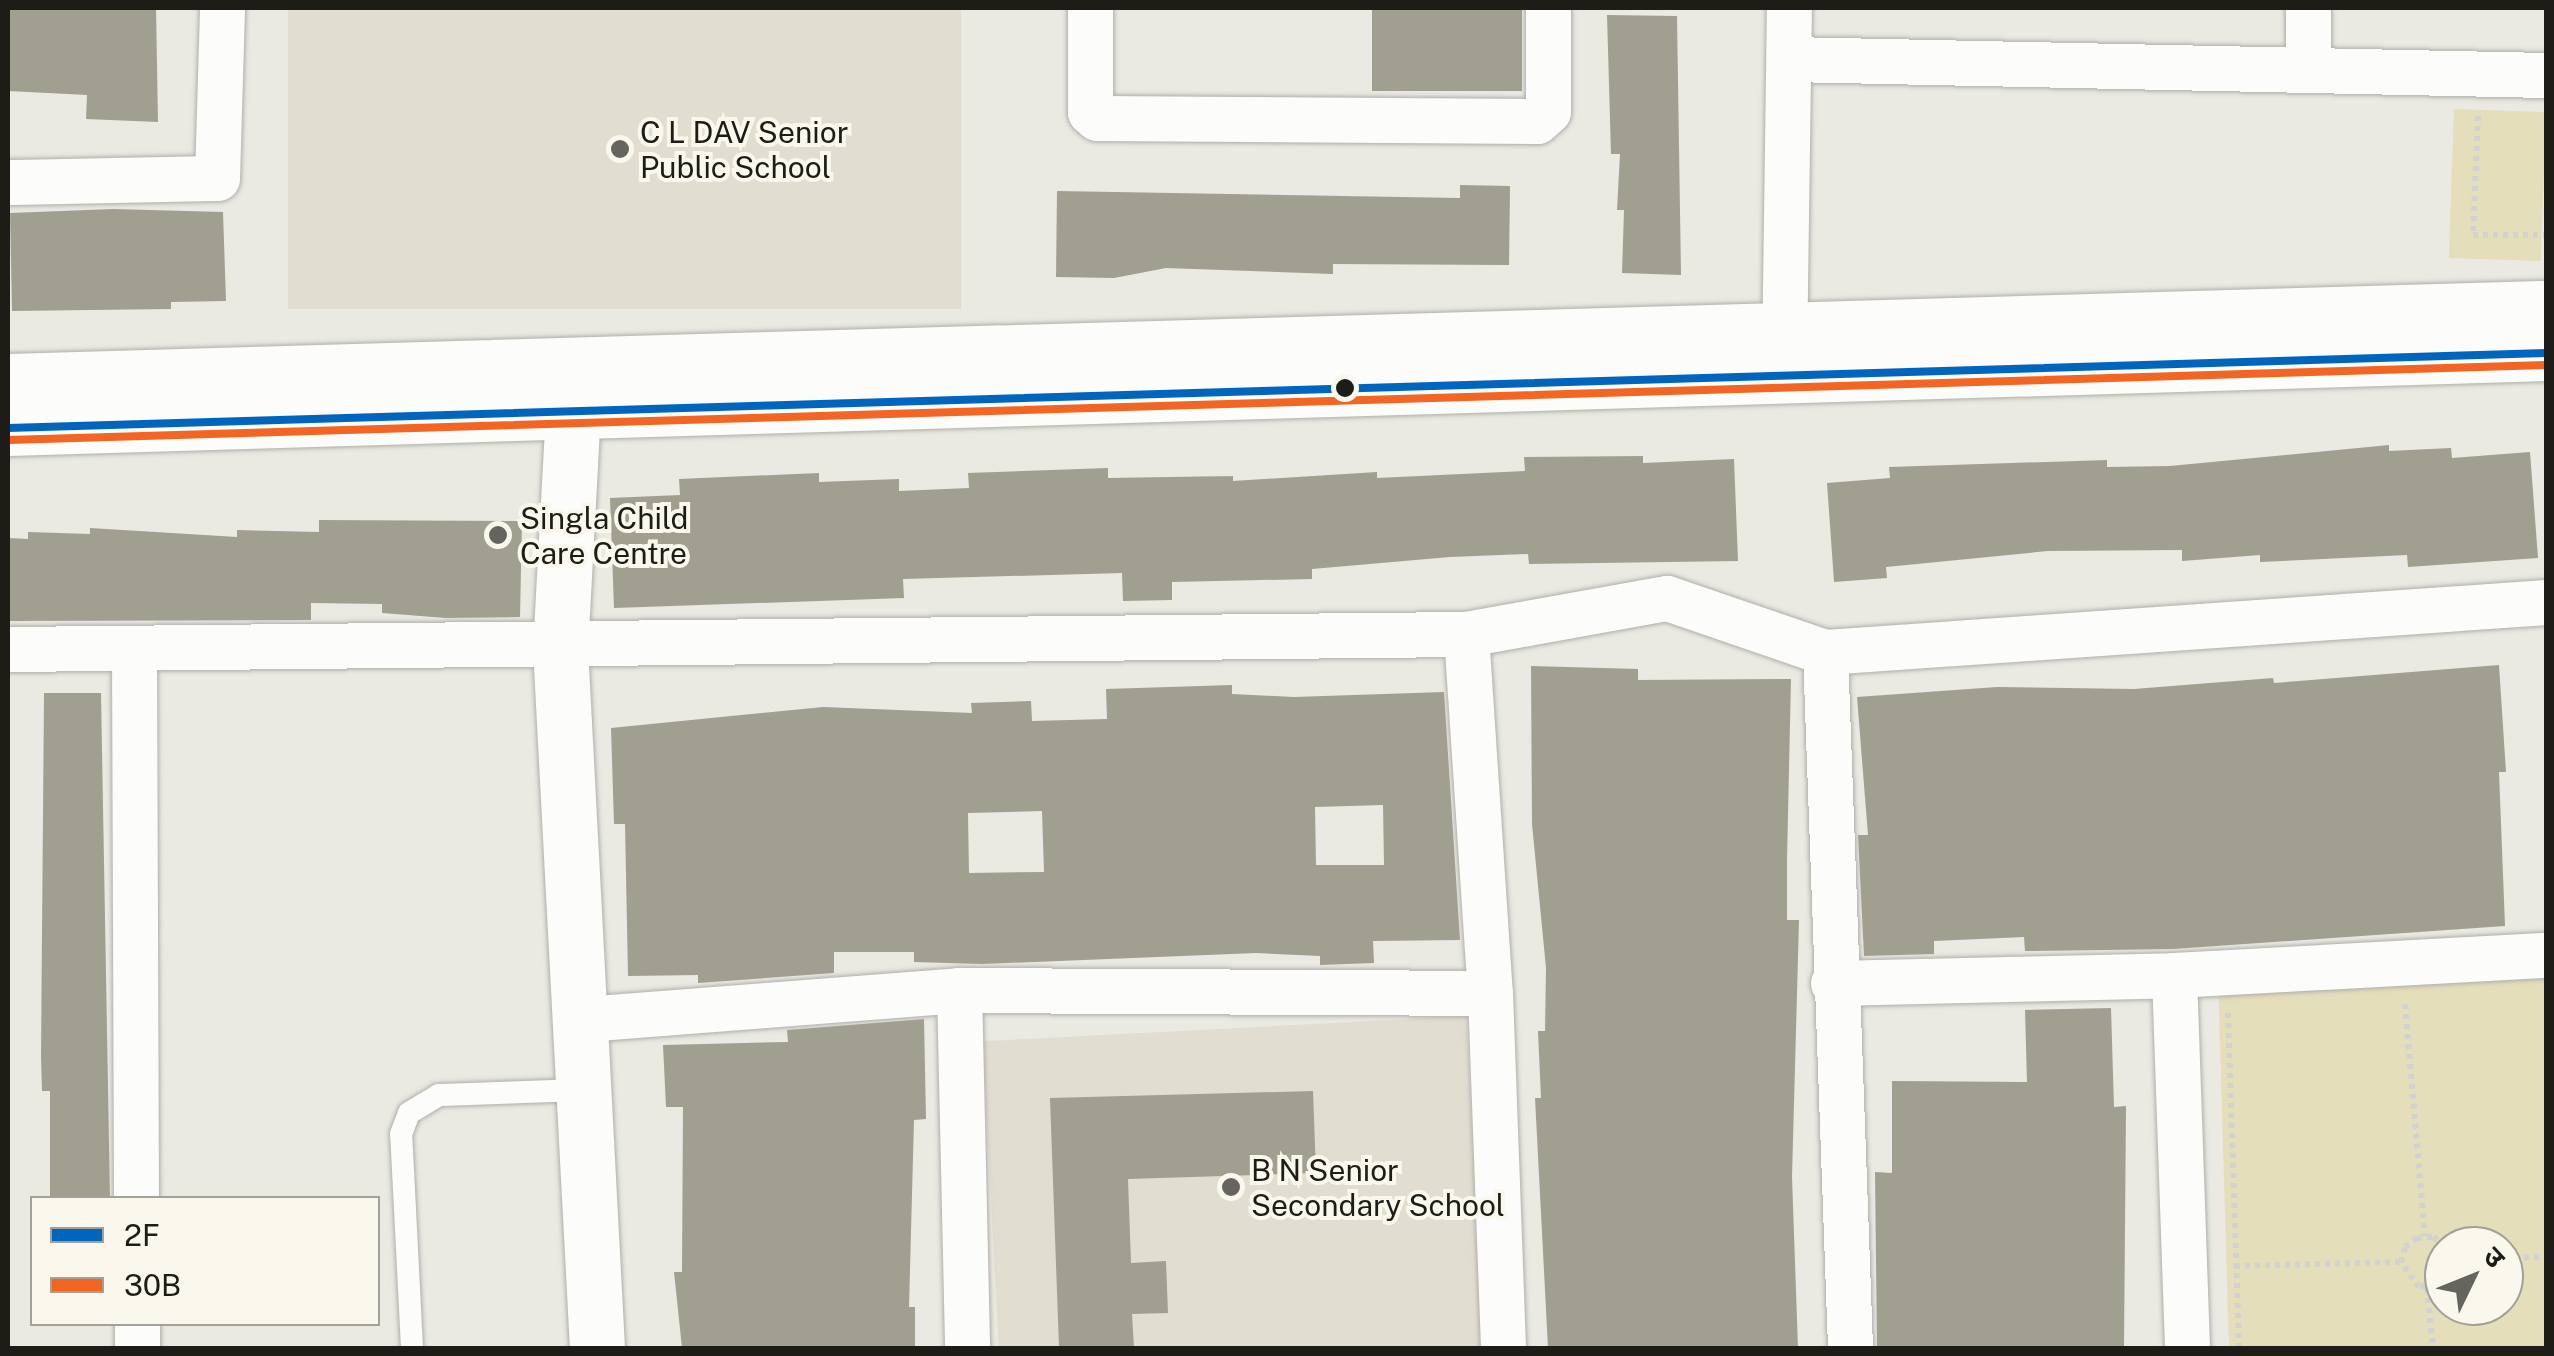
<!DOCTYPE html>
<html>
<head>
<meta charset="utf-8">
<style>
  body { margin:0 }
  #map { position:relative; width:2554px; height:1356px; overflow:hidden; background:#eae9e2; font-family:"Public Sans","Noto Sans Devanagari",sans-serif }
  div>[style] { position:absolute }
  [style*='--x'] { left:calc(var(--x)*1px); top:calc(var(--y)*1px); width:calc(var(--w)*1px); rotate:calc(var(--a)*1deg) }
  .built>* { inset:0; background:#e1ded1; transform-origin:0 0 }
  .green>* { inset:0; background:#e4debb; transform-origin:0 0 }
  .building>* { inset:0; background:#a19f90; transform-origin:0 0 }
  .path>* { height:6px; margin-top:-3px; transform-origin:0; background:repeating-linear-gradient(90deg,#d2d2cf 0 5px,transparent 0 10px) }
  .roads { filter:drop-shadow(0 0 2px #b0afaa) drop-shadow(0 0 2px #b0afaa) }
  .lane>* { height:22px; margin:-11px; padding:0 11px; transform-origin:11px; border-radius:11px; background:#fcfcfb }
  .street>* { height:45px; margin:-22.5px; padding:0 22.5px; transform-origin:22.5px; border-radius:22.5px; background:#fcfcfb }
  .secondary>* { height:55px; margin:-27.5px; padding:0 27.5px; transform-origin:27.5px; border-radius:27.5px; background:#fcfcfb }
  .bus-1>* { height:8px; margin:-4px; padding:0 4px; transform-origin:4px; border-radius:4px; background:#0065bd }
  .bus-2>* { height:8px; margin:-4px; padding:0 4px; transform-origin:4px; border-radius:4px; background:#f26522 }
  .dots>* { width:28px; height:28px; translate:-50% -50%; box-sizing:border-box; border:5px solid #faf8ec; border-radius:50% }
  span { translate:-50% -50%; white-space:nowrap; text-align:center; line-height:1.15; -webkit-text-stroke:8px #faf8ec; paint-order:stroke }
  .poi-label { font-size:30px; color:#1d1c17 }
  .left { translate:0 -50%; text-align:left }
  .frame { position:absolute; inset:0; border:10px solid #1d1c17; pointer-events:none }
  .legend { position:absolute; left:30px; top:1196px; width:350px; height:130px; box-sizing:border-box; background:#faf8ec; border:2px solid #a2a097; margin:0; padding:12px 18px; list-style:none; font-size:30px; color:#1d1c17 }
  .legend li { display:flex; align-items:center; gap:20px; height:50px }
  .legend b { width:50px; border:2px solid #a2a097 }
  .north { position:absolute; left:2424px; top:1226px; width:100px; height:100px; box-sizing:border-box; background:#faf8ec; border:2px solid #a2a097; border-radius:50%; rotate:47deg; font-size:28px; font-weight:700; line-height:40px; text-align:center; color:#1d1c17 }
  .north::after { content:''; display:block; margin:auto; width:35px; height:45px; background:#65645e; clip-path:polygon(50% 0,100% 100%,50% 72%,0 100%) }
</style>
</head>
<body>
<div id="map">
  <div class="built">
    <i style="left:288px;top:8px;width:673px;height:301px"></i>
    <i style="left:1466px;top:1016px;width:332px;height:484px;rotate:87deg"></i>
  </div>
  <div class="green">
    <i style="left:2454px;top:109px;width:92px;height:149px;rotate:2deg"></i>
    <i style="clip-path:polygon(evenodd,2546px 964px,2546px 1348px,2229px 1348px,2218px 975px,2546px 964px,2444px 1246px,2504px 1246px,2504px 1306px,2444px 1306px,2444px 1246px)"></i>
  </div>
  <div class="building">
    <i style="clip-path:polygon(8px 8px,156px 8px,158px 122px,86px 119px,87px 95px,8px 91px)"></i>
    <i style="left:1372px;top:8px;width:150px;height:83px"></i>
    <i style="clip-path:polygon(1607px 15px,1677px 16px,1681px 275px,1622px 273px,1624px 210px,1617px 210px,1620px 154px,1611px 154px)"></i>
    <i style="clip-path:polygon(1460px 185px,1510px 186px,1509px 265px,1333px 264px,1333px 274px,1166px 268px,1114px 278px,1056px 277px,1057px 191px,1460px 198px)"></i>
    <i style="clip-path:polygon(113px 209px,223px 212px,226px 301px,171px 302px,171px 309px,12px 311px,10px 213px)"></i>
    <i style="clip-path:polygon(2389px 445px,2389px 451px,2451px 448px,2452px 458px,2530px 452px,2538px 558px,2408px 567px,2407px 555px,2260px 562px,2260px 555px,2182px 561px,2182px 550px,2048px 551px,1886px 567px,1887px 578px,1834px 582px,1827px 483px,1890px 478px,1889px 467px,2107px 460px,2107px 467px,2170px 466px)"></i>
    <i style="clip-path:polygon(1643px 456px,1643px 463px,1734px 459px,1738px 561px,1529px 564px,1528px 554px,1450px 557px,1312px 569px,1312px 579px,1172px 582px,1172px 600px,1123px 601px,1122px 573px,903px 579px,904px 598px,614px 608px,610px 498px,680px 495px,679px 479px,819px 473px,819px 482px,899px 479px,899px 491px,969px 488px,968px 473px,1108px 468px,1108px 478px,1233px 476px,1233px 481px,1377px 472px,1377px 478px,1525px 471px,1524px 457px)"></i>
    <i style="clip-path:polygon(319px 520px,522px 521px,520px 617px,446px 618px,382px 613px,382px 604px,311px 603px,311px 620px,8px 621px,8px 538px,28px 539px,28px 532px,90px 534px,90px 528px,237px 537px,237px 530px,319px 532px)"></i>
    <i style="clip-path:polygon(2499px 665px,2506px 772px,2499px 772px,2505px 926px,2173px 949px,2025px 951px,2024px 937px,1934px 941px,1934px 954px,1864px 956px,1858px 835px,1868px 835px,1857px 697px,1997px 687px,2134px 689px,2273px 678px,2274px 683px)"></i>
    <i style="clip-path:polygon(1531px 666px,1638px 669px,1638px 680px,1791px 679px,1787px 860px,1787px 920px,1799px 920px,1792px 1177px,1798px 1348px,1548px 1348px,1535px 1098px,1541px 1098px,1538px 1031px,1545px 1031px,1546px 968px,1532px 824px)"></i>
    <i style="clip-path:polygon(evenodd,1232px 685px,1232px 694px,1294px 697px,1444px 692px,1460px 940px,1373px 941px,1374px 963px,1320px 965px,1320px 956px,1256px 953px,982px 964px,914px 962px,914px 952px,834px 952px,834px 973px,698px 983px,698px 975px,628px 976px,625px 824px,614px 824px,611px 728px,823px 707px,972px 713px,971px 703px,1031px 701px,1032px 721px,1107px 719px,1106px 689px,1232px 685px,1383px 805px,1384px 865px,1316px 865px,1315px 807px,1383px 805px,1232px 685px,1042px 811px,1044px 872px,969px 873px,968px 813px,1042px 811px)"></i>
    <i style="clip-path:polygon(44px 693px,101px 693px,110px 1198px,50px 1198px,50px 1091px,42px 1091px,41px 1056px)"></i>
    <i style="clip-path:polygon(2111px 1008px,2114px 1107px,2126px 1106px,2124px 1348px,1877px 1348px,1875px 1172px,1892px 1173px,1892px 1081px,2027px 1082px,2025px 1010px)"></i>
    <i style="clip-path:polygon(924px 1019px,926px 1119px,914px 1120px,909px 1307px,915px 1307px,915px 1348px,682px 1348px,674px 1272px,682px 1272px,683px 1107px,666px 1107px,663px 1045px,788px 1042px,787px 1030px)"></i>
    <i style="clip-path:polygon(1313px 1091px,1316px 1173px,1128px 1179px,1131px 1263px,1166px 1261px,1168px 1313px,1132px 1314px,1134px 1348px,1059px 1348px,1050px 1098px)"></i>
  </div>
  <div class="path">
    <i style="--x:2478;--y:116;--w:119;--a:92.4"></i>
    <i style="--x:2473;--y:235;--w:73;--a:0"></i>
    <i style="--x:2405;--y:1004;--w:233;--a:85.1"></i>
    <i style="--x:2228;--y:1013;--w:335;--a:88.1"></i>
    <i style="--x:2504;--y:1258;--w:42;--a:-1.4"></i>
    <i style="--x:2235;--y:1266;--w:166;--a:-1.4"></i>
    <i style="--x:2444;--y:1281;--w:26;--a:167"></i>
    <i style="--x:2419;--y:1287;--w:31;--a:-126"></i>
    <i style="--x:2401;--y:1262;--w:16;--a:-75"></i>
    <i style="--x:2405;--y:1247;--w:15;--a:-37"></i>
    <i style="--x:2417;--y:1238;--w:16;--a:-4"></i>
    <i style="--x:2433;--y:1237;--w:17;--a:33"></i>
    <i style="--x:2427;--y:1288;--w:60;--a:84.3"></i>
  </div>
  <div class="roads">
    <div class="lane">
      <i style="--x:412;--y:1348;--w:214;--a:-92.9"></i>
      <i style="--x:401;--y:1134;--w:22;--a:-69"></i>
      <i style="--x:409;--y:1113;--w:35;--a:-31"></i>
      <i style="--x:439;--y:1095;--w:144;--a:-2"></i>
    </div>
    <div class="street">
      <i style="--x:1090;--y:8;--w:104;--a:90"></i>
      <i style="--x:1090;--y:112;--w:9;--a:41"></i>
      <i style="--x:1097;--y:118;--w:440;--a:0.4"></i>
      <i style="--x:1537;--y:121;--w:15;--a:-42"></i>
      <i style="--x:1548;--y:111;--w:103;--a:-90"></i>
      <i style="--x:1789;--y:59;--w:757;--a:1.21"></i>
      <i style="--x:2308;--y:70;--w:62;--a:-90"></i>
      <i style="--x:8;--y:182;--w:209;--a:-1.1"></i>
      <i style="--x:217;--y:178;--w:170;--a:-88.3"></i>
      <i style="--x:1784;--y:360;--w:352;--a:-89.2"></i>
      <i style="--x:1466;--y:634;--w:360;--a:86.2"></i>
      <i style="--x:1490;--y:993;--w:355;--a:87.9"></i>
      <i style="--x:8;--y:649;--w:1458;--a:-0.59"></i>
      <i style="--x:1466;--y:634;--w:204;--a:-10.2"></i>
      <i style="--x:1667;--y:598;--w:167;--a:18.9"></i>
      <i style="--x:1825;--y:652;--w:723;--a:-3.97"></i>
      <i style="--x:134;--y:650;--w:548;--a:89.79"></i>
      <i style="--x:1825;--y:652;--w:696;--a:87.94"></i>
      <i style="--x:2174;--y:975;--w:373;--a:88"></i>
      <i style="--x:1833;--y:983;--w:341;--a:-1.3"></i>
      <i style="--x:2174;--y:975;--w:373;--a:-3.1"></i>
      <i style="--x:959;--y:990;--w:358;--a:88.7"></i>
      <i style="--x:584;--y:1019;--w:376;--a:-4.4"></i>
      <i style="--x:959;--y:990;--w:531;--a:0.32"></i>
      <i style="--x:137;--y:1324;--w:24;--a:90"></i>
    </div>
    <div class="secondary">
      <i style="--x:575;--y:373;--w:274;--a:93.1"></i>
      <i style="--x:560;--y:647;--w:702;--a:86.98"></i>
      <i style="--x:8;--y:381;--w:2539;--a:-1.65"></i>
      <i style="--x:8;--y:428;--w:2539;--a:-1.69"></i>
    </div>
  </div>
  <div class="bus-1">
    <i style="--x:8;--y:428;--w:2539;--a:-1.69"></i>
  </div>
  <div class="bus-2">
    <i style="--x:8;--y:440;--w:2539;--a:-1.69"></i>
  </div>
  <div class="dots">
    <i style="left:620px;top:149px;background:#65645e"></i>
    <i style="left:1345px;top:388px;background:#1d1c17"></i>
    <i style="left:498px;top:535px;background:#65645e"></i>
    <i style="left:1231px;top:1187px;background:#65645e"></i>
  </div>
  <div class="poi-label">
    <span class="left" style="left:640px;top:149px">C L DAV Senior<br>Public School</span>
    <span class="left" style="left:520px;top:535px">Singla Child<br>Care Centre</span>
    <span class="left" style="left:1251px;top:1187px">B N Senior<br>Secondary School</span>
  </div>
  <div class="frame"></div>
  <ul class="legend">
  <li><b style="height:12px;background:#0065bd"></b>2F</li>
  <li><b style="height:12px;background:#f26522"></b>30B</li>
  </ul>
  <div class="north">उ</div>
</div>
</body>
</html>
